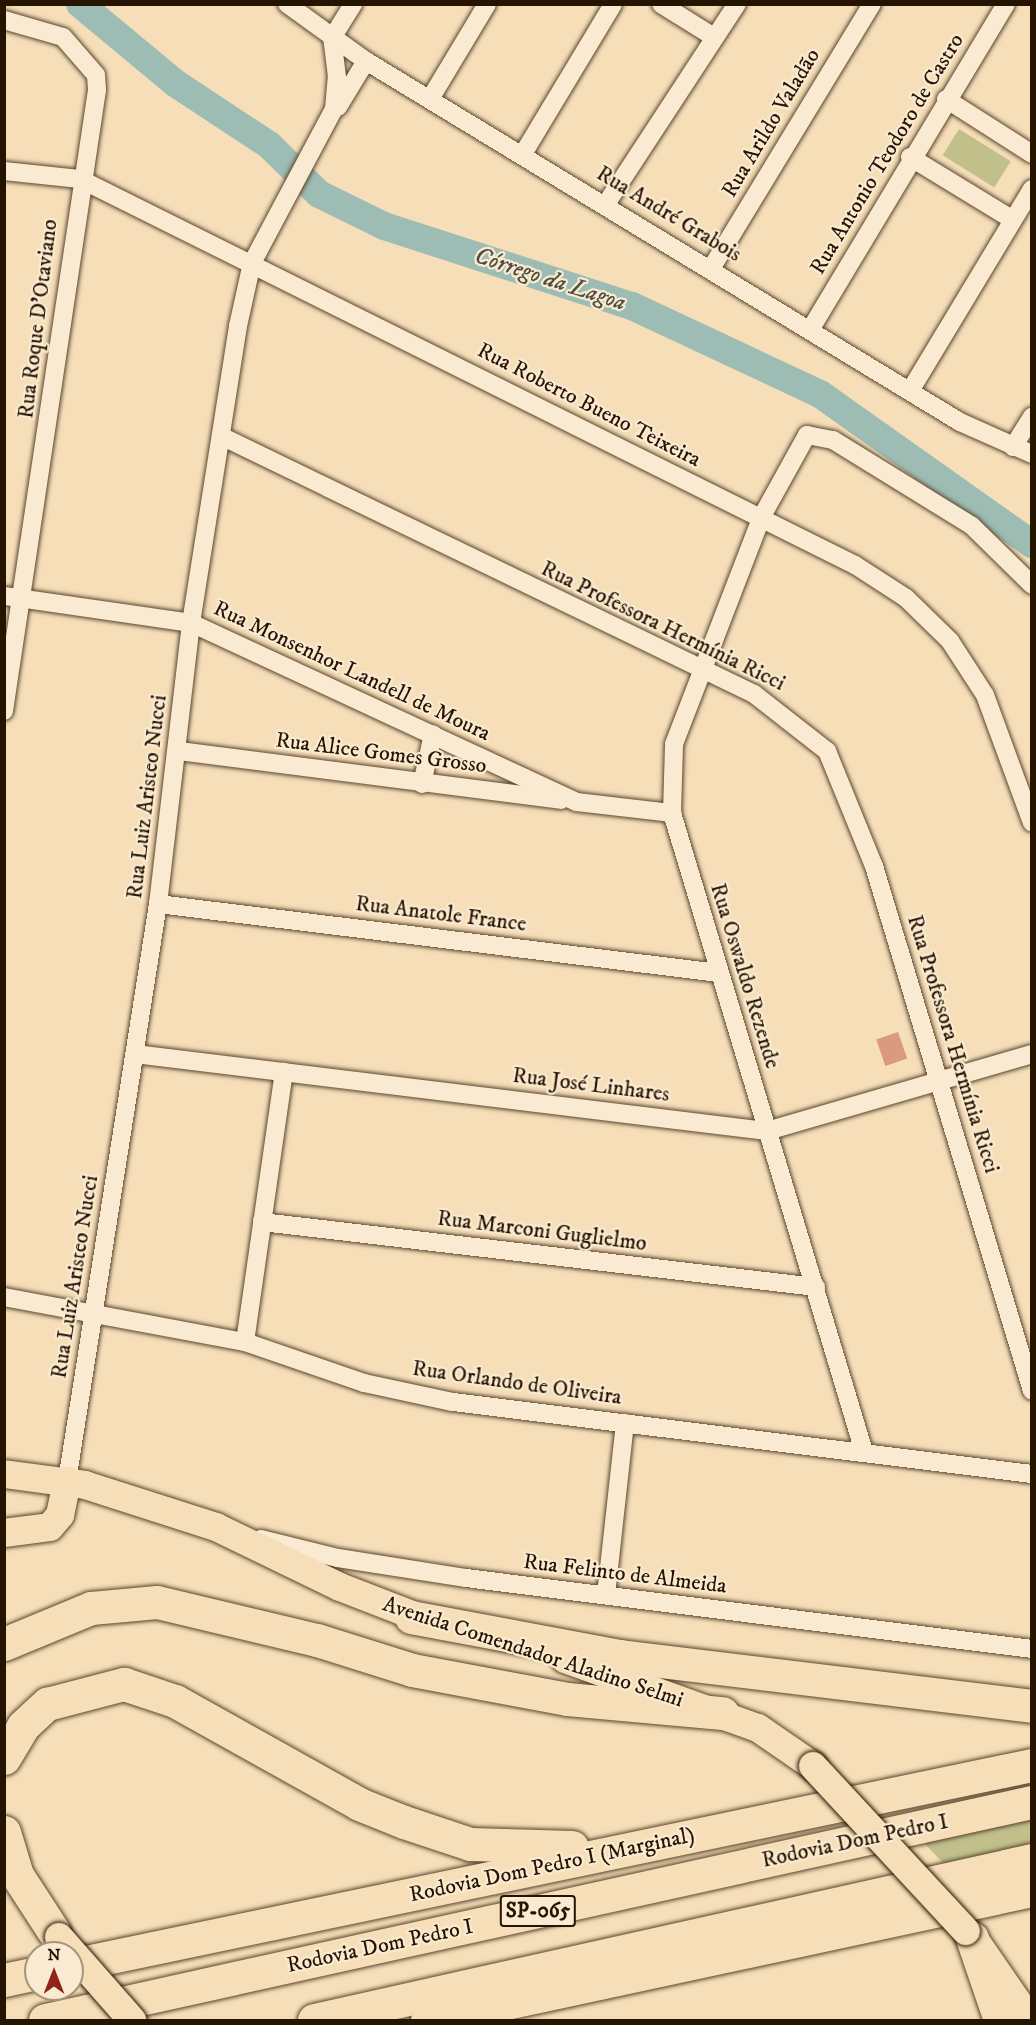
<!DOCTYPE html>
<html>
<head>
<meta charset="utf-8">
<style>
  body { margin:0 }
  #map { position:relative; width:1036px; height:2025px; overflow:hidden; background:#f6deb8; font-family:"IM FELL DW Pica",serif }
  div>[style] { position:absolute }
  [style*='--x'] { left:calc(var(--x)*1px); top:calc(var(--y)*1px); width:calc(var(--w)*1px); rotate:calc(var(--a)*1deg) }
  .green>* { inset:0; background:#c1c08b; transform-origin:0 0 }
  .river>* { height:28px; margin:-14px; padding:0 14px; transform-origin:14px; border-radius:14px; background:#9dbcb3 }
  .building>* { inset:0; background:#db997d; transform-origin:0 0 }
  .roads { filter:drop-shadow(0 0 2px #59462e) drop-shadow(0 0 2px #59462e) }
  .street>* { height:18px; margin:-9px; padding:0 9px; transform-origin:9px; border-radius:9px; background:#f9ead1 }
  .primary>* { height:28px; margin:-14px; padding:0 14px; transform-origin:14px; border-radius:14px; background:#f6deb8 }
  .highway>* { height:33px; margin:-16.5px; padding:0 16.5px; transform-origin:16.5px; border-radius:16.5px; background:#f6deb8 }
  .bridges { filter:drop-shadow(0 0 2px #251400) drop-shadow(0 0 2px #251400) }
  .primary-bridge>* { height:28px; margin:-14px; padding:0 14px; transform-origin:14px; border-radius:14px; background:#f6deb8 }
  span { translate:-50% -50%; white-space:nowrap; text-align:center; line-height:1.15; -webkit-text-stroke:4.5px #f9ead1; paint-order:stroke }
  .shield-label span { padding:2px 4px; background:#f9ead1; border:2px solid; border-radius:4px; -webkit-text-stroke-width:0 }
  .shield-label { font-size:21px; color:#251400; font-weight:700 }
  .street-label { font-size:22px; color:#251400 }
  .water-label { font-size:24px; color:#4f4f3f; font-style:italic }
  .frame { position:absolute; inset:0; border:6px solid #251400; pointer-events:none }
  .north { position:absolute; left:24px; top:1941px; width:60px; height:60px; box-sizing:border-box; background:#f9ead1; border:2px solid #a4947d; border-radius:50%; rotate:0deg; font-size:16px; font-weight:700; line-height:24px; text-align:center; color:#251400 }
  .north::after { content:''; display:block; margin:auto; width:21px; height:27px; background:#8f2418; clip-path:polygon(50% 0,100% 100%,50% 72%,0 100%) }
</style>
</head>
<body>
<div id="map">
  <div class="green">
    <i style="left:959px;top:129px;width:61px;height:31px;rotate:32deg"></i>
    <i style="clip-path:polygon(1031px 1817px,1031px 1844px,944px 1864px,923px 1842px)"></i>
  </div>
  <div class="river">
    <i style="--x:80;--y:4;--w:124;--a:39.7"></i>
    <i style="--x:175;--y:83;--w:113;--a:33.4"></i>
    <i style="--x:269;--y:145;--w:70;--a:44.4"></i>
    <i style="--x:319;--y:194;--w:72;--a:26.2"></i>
    <i style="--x:384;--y:226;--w:261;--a:17.9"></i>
    <i style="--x:632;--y:306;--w:208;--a:25.1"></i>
    <i style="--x:820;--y:394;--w:260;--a:35.3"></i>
  </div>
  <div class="building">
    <i style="left:898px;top:1032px;width:28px;height:23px;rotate:71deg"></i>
  </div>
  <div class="roads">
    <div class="street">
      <i style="--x:287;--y:4;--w:97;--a:35.8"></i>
      <i style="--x:366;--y:61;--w:695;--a:31.29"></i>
      <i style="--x:960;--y:422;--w:79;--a:24"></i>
      <i style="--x:661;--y:4;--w:62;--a:31.9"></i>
      <i style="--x:4;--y:20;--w:61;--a:16.1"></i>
      <i style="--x:63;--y:37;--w:50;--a:49"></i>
      <i style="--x:96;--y:75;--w:15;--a:86"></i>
      <i style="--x:97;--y:90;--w:628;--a:98.52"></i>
      <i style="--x:430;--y:99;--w:111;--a:-59"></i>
      <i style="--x:946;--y:99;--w:102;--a:32.6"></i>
      <i style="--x:338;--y:107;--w:54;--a:-58.7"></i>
      <i style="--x:523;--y:154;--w:175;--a:-59"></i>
      <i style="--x:910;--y:157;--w:117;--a:31.4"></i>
      <i style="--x:4;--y:171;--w:76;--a:6"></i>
      <i style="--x:80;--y:179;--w:866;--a:26.48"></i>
      <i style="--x:855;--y:565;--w:61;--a:32.9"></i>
      <i style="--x:906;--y:598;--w:62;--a:44.3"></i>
      <i style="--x:950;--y:641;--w:64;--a:57.1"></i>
      <i style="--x:985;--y:695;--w:136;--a:69.8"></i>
      <i style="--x:606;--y:204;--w:239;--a:-56.8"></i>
      <i style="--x:712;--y:267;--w:308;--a:-58.7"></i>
      <i style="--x:810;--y:330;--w:380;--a:-59"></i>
      <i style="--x:910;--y:391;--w:236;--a:-58.9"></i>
      <i style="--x:221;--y:436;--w:592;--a:25.83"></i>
      <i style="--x:754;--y:694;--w:93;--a:38"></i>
      <i style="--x:827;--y:751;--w:124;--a:67.8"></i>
      <i style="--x:874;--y:866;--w:548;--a:73.25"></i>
      <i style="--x:1013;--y:447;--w:36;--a:-58"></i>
      <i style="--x:4;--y:596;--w:189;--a:8.2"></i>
      <i style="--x:191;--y:623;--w:425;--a:24.9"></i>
      <i style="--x:577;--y:802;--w:96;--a:6.6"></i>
      <i style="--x:179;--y:751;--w:385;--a:7.3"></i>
      <i style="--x:422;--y:784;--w:51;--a:-77.6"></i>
      <i style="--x:158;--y:904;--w:565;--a:7.01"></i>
      <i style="--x:135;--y:1054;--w:637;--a:6.95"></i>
      <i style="--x:767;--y:1131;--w:276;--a:-16.2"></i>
      <i style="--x:262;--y:1222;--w:558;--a:6.69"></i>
      <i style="--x:4;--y:1297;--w:245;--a:10.6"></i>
      <i style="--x:245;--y:1342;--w:126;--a:19"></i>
      <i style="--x:364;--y:1383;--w:91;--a:12.1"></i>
      <i style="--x:453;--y:1402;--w:583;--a:7.09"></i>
      <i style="--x:245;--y:1342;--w:273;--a:-81.8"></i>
      <i style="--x:864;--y:1452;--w:667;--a:-106.72"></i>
      <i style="--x:672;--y:813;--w:69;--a:-88.3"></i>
      <i style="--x:674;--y:744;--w:242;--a:-68.9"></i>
      <i style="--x:761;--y:518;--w:95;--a:-61"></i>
      <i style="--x:807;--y:435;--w:26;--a:11"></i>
      <i style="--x:833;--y:440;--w:163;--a:31.7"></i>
      <i style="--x:972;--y:526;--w:84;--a:44.5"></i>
      <i style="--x:67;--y:1481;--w:584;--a:-81.04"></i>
      <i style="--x:158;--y:904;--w:283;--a:-83.3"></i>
      <i style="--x:191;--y:623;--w:301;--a:-81"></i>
      <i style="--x:238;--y:326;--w:65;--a:-77.5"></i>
      <i style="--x:252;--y:263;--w:174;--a:-62"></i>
      <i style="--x:334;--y:109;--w:32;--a:-85"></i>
      <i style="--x:337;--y:77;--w:39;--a:-97"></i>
      <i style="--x:332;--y:38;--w:40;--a:-58"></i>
      <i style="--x:261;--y:1539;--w:79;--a:13.9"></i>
      <i style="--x:338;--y:1558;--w:130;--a:8.9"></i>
      <i style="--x:466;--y:1578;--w:570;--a:7.15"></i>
      <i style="--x:606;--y:1595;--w:173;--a:-83.7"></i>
    </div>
    <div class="primary">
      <i style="--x:4;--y:1474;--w:82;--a:7.7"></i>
      <i style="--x:85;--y:1485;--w:138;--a:17.8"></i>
      <i style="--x:216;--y:1527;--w:138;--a:25.8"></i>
      <i style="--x:340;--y:1587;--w:100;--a:21.2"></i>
      <i style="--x:4;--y:1533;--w:46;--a:-7.4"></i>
      <i style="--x:50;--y:1527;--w:16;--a:-50"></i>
      <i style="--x:60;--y:1515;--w:35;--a:-78"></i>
      <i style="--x:565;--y:1659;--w:205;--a:19.7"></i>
      <i style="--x:758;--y:1728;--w:67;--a:34.6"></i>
      <i style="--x:979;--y:1946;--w:90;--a:55.4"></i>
    </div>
    <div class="highway">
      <i style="--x:411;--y:1617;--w:213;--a:10.6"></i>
      <i style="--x:620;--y:1656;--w:415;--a:6.9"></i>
      <i style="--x:4;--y:1644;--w:94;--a:-22.5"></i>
      <i style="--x:91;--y:1608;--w:66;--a:-5.2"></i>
      <i style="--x:157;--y:1602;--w:164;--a:13.4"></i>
      <i style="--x:317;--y:1640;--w:100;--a:17.5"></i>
      <i style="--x:412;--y:1670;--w:158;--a:10.6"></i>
      <i style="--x:567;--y:1699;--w:156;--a:5.2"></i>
      <i style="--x:4;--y:1758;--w:37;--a:-59"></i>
      <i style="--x:23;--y:1726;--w:33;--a:-43"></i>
      <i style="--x:47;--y:1704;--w:80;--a:-14.6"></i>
      <i style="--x:124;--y:1684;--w:54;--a:18.4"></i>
      <i style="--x:175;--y:1701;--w:211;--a:29.2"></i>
      <i style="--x:359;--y:1804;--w:48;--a:21.8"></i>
      <i style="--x:404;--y:1822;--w:70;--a:18.4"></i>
      <i style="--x:470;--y:1844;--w:102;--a:1.7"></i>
      <i style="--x:4;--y:1832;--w:45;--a:73.2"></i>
      <i style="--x:17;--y:1875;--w:68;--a:57"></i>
      <i style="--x:972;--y:1938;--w:87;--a:71.1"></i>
      <i style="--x:72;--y:1965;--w:981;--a:-11.77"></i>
      <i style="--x:4;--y:1980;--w:33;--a:-12"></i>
      <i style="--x:45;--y:2020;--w:1011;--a:-12.46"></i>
      <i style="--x:314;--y:2020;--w:736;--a:-12.56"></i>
      <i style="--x:427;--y:2020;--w:619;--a:-12.13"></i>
    </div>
  </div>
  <div class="bridges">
    <div class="primary-bridge">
      <i style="--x:813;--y:1766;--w:225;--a:47.2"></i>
      <i style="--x:59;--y:1937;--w:111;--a:48.7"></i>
    </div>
  </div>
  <div class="shield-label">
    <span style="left:538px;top:1911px">SP-065</span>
  </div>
  <div class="street-label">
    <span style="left:771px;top:123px;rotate:-59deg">Rua Arildo Valadão</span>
    <span style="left:887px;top:154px;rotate:-59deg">Rua Antonio Teodoro de Castro</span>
    <span style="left:669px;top:214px;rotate:31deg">Rua André Grabois</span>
    <span style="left:38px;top:319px;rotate:-83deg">Rua Roque D'Otaviano</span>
    <span style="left:589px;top:405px;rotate:27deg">Rua Roberto Bueno Teixeira</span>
    <span style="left:663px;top:626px;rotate:26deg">Rua Professora Hermínia Ricci</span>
    <span style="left:352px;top:671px;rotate:25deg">Rua Monsenhor Landell de Moura</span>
    <span style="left:381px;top:753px;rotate:7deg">Rua Alice Gomes Grosso</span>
    <span style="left:147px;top:797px;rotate:-83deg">Rua Luiz Aristeo Nucci</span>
    <span style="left:441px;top:914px;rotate:7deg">Rua Anatole France</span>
    <span style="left:745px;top:976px;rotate:73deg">Rua Oswaldo Rezende</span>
    <span style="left:953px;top:1044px;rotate:73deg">Rua Professora Hermínia Ricci</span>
    <span style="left:591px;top:1085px;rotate:7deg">Rua José Linhares</span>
    <span style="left:542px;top:1231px;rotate:7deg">Rua Marconi Guglielmo</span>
    <span style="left:75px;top:1277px;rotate:-81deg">Rua Luiz Aristeo Nucci</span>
    <span style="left:517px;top:1383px;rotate:8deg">Rua Orlando de Oliveira</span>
    <span style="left:625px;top:1574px;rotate:7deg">Rua Felinto de Almeida</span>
    <span style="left:533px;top:1652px;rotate:18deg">Avenida Comendador Aladino Selmi</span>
    <span style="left:855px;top:1841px;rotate:-12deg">Rodovia Dom Pedro I</span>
    <span style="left:552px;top:1865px;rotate:-12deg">Rodovia Dom Pedro I (Marginal)</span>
    <span style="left:380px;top:1946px;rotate:-12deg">Rodovia Dom Pedro I</span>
  </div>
  <div class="water-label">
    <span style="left:550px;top:280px;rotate:18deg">Córrego da Lagoa</span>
  </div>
  <div class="frame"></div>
  <div class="north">N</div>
</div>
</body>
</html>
